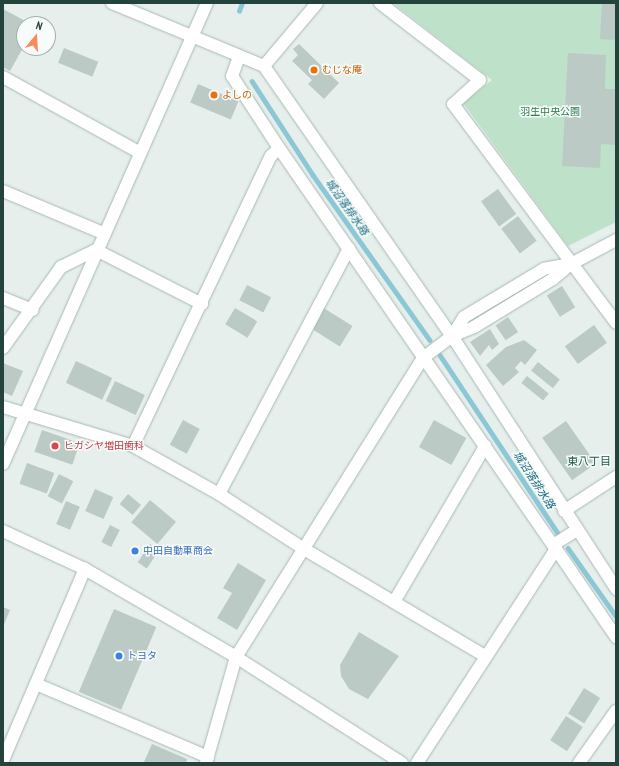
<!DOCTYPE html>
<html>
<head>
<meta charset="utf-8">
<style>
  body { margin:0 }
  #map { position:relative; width:619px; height:766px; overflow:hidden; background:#e6efec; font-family:"PT Sans Narrow","Noto Sans JP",sans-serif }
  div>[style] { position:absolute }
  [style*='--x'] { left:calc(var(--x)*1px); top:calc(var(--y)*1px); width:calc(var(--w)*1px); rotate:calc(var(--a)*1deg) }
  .green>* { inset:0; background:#bee1c9 }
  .stream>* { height:4.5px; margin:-2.25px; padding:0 2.25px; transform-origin:2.25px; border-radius:2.25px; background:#8cc7d6 }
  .building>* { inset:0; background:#bbcac5; transform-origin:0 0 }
  .roads { filter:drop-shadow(0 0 1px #a8b8b4) drop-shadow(0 0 1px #a8b8b4) }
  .minor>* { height:12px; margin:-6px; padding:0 6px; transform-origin:6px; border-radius:6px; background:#fff }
  .dots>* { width:11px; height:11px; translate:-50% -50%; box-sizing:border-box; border:2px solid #f7fbf9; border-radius:50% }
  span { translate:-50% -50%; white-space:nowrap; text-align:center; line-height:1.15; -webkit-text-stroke:3px #f7fbf9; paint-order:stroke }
  .food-label { font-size:10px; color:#c56008 }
  .left { translate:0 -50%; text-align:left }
  .park-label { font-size:10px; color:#2b7c4f }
  .health-label { font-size:10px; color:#be3a42 }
  .shop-label { font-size:10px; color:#366cbe }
  .water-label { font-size:11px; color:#196c83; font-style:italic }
  .neighbourhood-label { font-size:11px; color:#1d574c }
  .frame { position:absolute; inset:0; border:4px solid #23433c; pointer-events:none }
  .north { position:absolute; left:16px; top:16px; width:40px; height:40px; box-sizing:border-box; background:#f7fbf9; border:1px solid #a2b1ad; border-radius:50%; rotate:18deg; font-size:11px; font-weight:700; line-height:16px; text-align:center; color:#23433c }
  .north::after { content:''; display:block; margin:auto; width:14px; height:18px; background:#f88a5b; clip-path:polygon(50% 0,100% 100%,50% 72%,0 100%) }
</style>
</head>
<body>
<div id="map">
  <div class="green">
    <i style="clip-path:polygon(393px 3px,616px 3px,616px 222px,568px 246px,463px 103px,492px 80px)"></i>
  </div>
  <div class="stream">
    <i style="--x:239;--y:11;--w:9;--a:-69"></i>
    <i style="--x:252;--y:81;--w:112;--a:57"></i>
    <i style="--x:313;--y:175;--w:202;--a:54.7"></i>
    <i style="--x:440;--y:355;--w:216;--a:56.5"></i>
    <i style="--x:568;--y:548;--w:83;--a:54.8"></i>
  </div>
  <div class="building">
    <i style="clip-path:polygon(602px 3px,616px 3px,616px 79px,615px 40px,600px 39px)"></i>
    <i style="clip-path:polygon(3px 9px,31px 24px,24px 24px,24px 46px,10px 71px,3px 67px)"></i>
    <i style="clip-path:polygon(299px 44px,339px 83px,324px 99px,308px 84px,312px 80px,292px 61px,298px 55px,293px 49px)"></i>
    <i style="left:64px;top:48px;width:37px;height:16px;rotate:22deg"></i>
    <i style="clip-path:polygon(568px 53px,606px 55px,605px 89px,616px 89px,616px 145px,601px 144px,600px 168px,562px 166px)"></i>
    <i style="left:198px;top:84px;width:44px;height:20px;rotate:23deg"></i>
    <i style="left:498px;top:189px;width:31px;height:21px;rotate:54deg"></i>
    <i style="left:518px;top:216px;width:31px;height:21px;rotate:53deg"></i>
    <i style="left:247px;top:285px;width:27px;height:17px;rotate:27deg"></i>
    <i style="left:562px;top:286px;width:25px;height:18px;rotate:58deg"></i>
    <i style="left:322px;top:307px;width:36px;height:24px;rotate:32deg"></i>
    <i style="left:235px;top:308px;width:26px;height:19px;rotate:31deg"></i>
    <i style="left:508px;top:317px;width:18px;height:15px;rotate:56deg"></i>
    <i style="left:594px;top:325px;width:22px;height:36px;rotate:54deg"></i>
    <i style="clip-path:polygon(490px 329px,499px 344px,492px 350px,489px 345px,480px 356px,470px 342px)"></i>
    <i style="clip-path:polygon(524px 340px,537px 350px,525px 365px,521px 361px,515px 368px,519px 372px,503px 386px,486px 365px,506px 347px)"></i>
    <i style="left:76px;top:361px;width:40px;height:24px;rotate:25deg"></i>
    <i style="left:538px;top:362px;width:28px;height:11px;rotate:39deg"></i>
    <i style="clip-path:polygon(3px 363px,23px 371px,12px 396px,3px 392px)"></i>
    <i style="left:527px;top:376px;width:28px;height:9px;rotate:39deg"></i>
    <i style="left:115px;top:381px;width:33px;height:22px;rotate:25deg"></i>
    <i style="left:183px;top:420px;width:19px;height:28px;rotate:28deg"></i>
    <i style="left:434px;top:420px;width:37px;height:31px;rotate:29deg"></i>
    <i style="left:566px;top:421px;width:52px;height:29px;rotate:55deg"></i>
    <i style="left:42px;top:430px;width:40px;height:23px;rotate:19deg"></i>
    <i style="left:27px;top:463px;width:29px;height:22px;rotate:20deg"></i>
    <i style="left:59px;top:474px;width:16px;height:25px;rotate:27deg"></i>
    <i style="left:95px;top:489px;width:20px;height:24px;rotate:24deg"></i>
    <i style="left:128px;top:494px;width:17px;height:13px;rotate:40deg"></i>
    <i style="left:150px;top:500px;width:34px;height:29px;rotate:40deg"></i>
    <i style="left:66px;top:501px;width:15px;height:25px;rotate:23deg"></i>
    <i style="left:110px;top:525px;width:11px;height:19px;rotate:27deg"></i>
    <i style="left:150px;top:544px;width:11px;height:22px;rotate:34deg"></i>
    <i style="clip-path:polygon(238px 563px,266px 580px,237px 630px,217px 618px,232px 593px,223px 588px)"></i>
    <i style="clip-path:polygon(3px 607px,10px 610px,3px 627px)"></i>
    <i style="left:114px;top:609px;width:46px;height:90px;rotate:23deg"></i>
    <i style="clip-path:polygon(359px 632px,399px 656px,368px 699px,349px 689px,341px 676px,340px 665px)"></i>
    <i style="left:584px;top:688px;width:19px;height:30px;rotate:32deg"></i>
    <i style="left:566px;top:716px;width:20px;height:29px;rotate:33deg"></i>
    <i style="clip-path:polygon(152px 744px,187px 759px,186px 763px,144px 762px)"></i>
  </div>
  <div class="roads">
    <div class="minor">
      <i style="--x:112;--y:3;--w:165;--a:22.5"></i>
      <i style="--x:264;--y:66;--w:329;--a:55.2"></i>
      <i style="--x:452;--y:336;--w:302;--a:57"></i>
      <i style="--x:380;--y:3;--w:126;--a:37.6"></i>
      <i style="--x:480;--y:80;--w:36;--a:138"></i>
      <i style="--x:453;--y:104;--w:273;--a:53.3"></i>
      <i style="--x:264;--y:66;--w:82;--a:-49.9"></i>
      <i style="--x:3;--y:77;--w:155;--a:28.9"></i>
      <i style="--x:279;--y:148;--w:487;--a:55.4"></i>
      <i style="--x:556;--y:549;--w:255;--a:123"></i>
      <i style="--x:3;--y:191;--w:108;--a:22.8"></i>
      <i style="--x:571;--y:264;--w:51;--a:-28.1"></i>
      <i style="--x:3;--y:298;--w:32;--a:22"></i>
      <i style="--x:3;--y:348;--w:100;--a:-54.4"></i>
      <i style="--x:61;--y:267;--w:39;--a:-26"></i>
      <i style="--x:96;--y:250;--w:119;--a:27"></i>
      <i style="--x:3;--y:407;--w:136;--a:16.7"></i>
      <i style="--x:133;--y:446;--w:98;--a:29.2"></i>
      <i style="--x:219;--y:494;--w:101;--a:32.9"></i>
      <i style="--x:304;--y:549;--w:210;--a:30.6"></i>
      <i style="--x:133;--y:446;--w:321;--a:-64.6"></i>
      <i style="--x:271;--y:156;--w:11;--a:-45"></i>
      <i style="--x:279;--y:148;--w:86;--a:-123.1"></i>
      <i style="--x:232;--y:76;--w:20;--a:-70"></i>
      <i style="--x:3;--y:464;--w:504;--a:-66.13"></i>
      <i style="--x:219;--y:494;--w:278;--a:-62.1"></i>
      <i style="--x:564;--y:511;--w:62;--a:-33.2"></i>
      <i style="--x:3;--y:531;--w:90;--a:24.9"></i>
      <i style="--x:85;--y:569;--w:175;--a:30.2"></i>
      <i style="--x:236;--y:657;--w:197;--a:32.6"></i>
      <i style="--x:553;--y:545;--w:28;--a:-32"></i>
      <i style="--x:556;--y:549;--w:107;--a:55.7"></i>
      <i style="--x:394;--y:602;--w:181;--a:-59.7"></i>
      <i style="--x:36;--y:684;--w:187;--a:23"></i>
      <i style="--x:3;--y:760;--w:208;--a:-66.8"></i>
      <i style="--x:206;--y:763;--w:110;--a:-74.2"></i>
      <i style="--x:236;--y:657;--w:353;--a:-58"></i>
      <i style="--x:423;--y:358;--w:36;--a:-37"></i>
      <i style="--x:452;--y:336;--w:24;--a:-22"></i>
      <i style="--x:474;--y:327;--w:92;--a:-31.3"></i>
      <i style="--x:553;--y:279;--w:23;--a:-40"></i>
      <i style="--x:571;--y:264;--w:27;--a:170"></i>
      <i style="--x:544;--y:269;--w:93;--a:149"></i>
      <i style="--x:464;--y:317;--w:22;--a:122"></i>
      <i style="--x:579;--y:763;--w:64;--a:-54.6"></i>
    </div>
  </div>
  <div class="dots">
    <i style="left:314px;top:70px;background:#e8710a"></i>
    <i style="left:214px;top:95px;background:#e8710a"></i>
    <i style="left:55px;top:446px;background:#e0444e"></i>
    <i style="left:135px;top:551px;background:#3f7fe0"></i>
    <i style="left:119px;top:656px;background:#3f7fe0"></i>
  </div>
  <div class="food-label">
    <span class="left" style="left:322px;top:70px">むじな庵</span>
    <span class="left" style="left:222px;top:95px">よしの</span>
  </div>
  <div class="park-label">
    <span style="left:550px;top:112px">羽生中央公園</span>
  </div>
  <div class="health-label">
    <span class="left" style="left:64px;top:446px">ヒガシヤ増田歯科</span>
  </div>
  <div class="shop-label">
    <span class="left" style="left:143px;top:551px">中田自動車商会</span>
    <span class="left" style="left:127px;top:656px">トヨタ</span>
  </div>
  <div class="water-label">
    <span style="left:347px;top:207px;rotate:55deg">城沼落排水路</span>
    <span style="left:534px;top:480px;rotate:57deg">城沼落排水路</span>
  </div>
  <div class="neighbourhood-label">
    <span style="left:589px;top:461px">東八丁目</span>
  </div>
  <div class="frame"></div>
  <div class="north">N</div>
</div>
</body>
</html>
